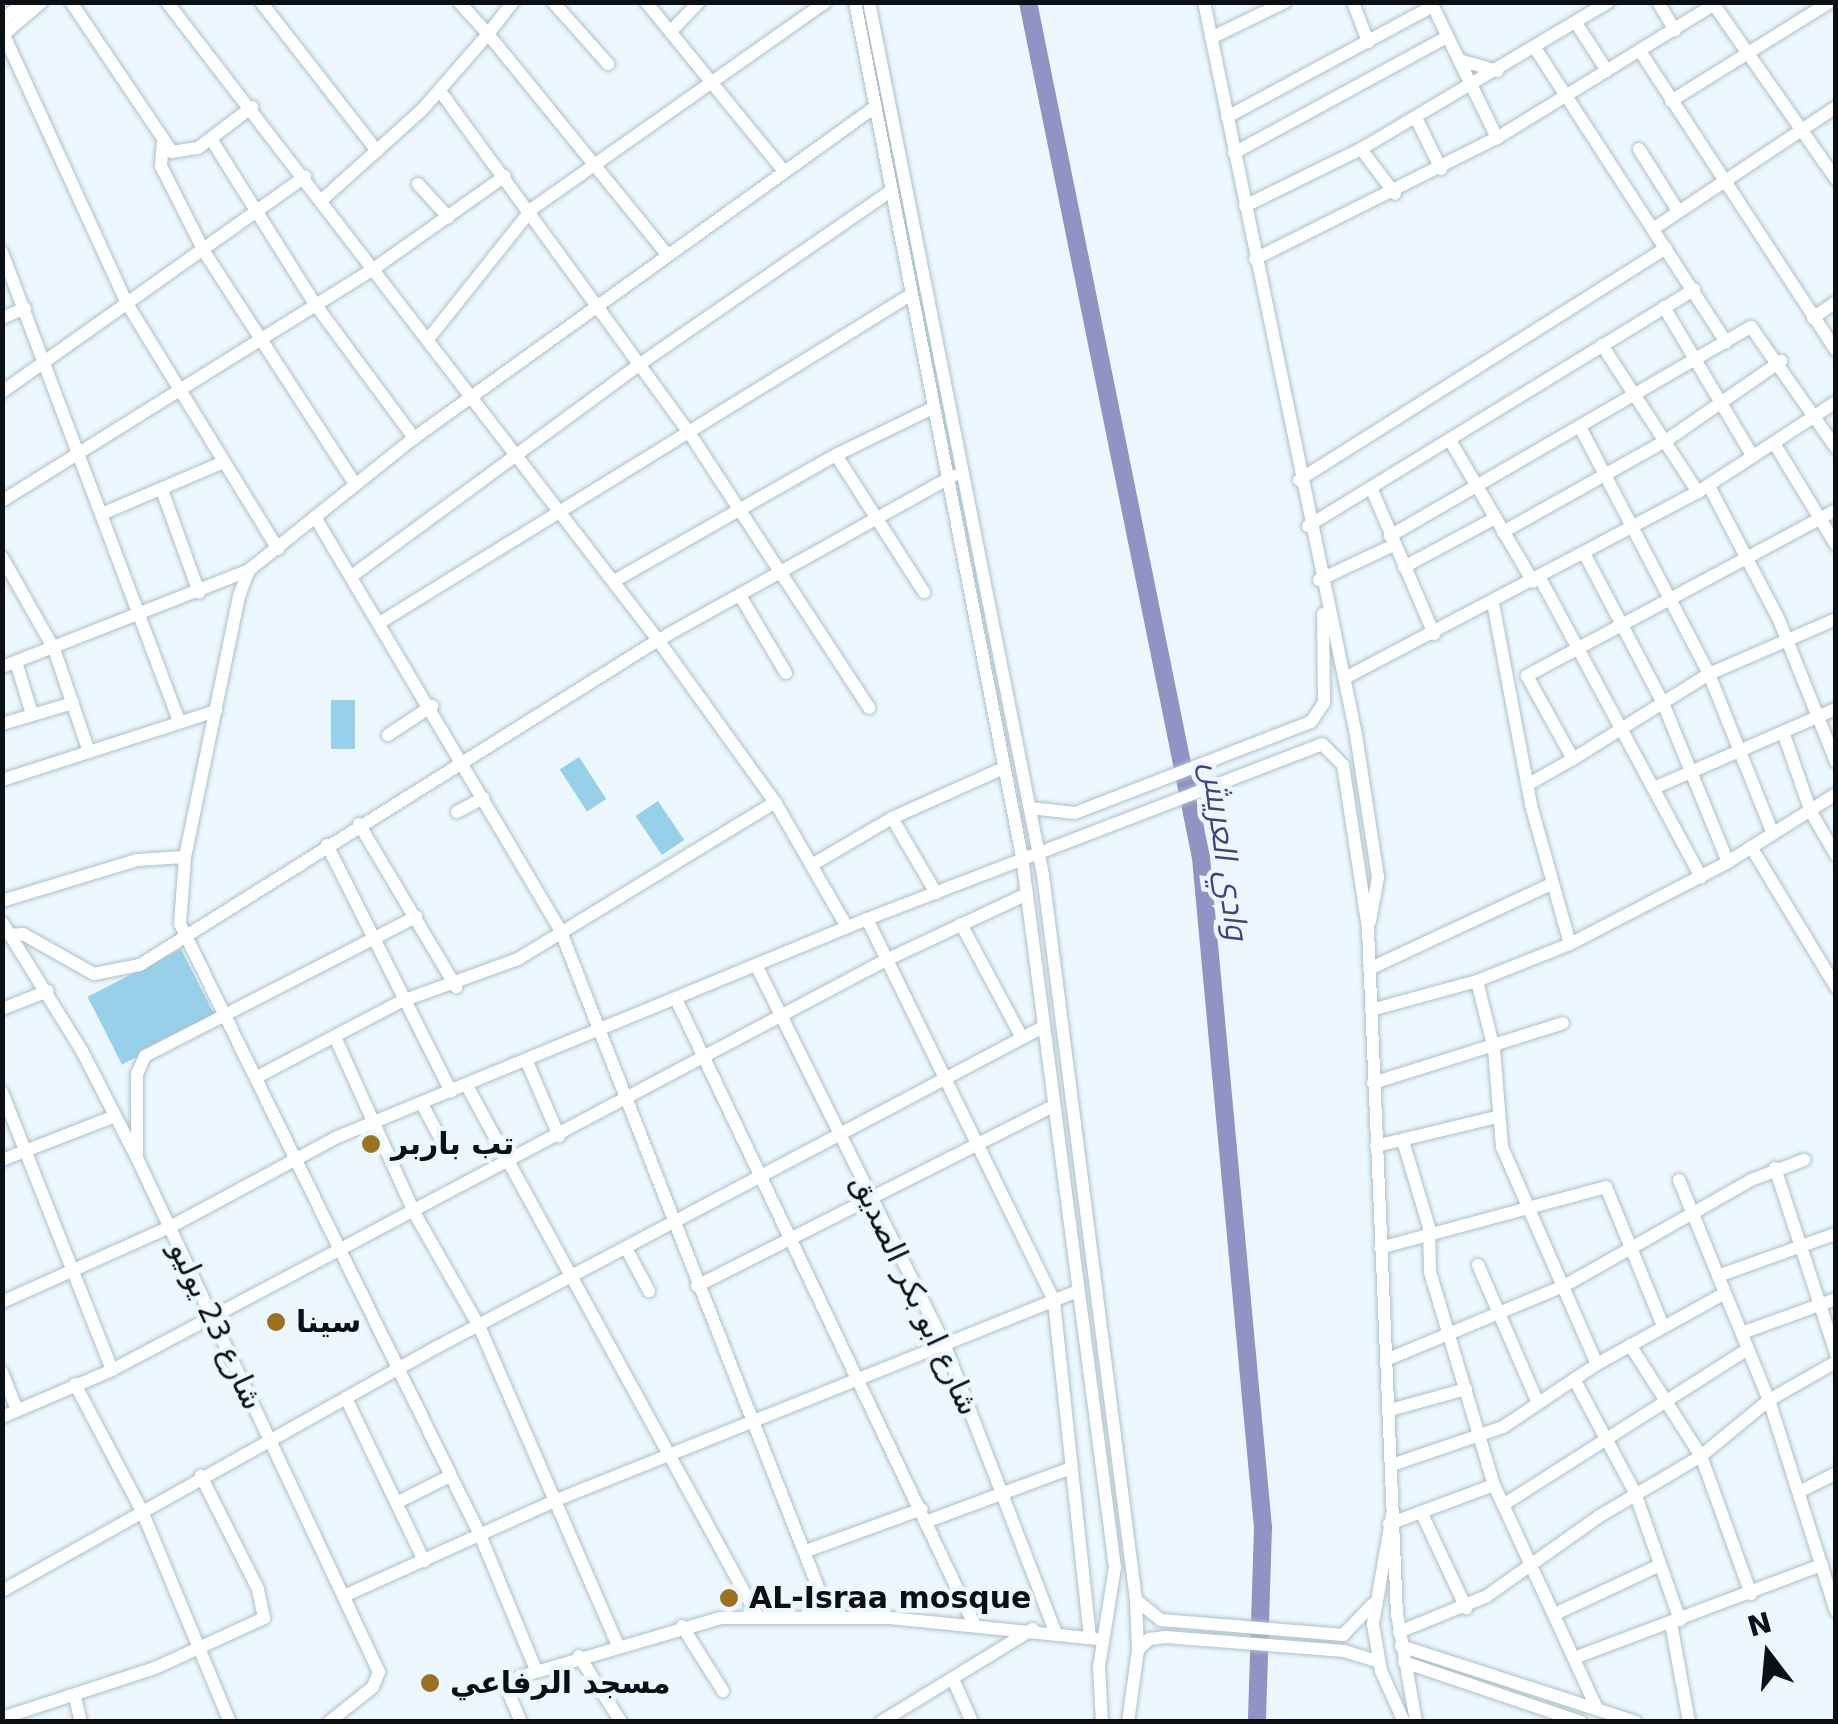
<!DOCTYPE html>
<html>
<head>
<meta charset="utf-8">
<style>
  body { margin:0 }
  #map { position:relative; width:1838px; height:1724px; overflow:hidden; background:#ecf8fe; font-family:"DejaVu Sans",Cairo,sans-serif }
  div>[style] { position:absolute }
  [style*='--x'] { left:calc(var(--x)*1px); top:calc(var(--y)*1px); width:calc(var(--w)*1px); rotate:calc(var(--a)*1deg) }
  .green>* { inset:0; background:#97d1e9; transform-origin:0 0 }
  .river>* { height:18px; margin:-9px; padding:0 9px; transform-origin:9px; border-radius:9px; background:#9292c5 }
  .roads { filter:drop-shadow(0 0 2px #adc0c9) drop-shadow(0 0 2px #adc0c9) }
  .minor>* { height:12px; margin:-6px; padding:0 6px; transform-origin:6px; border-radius:6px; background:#fff }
  .dots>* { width:28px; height:28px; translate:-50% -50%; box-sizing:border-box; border:5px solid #ecf8fe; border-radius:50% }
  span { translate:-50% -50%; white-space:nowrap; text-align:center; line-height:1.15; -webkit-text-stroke:9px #ecf8fe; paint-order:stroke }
  .poi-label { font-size:30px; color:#0a1013; font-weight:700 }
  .left { translate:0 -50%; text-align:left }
  .street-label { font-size:30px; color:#0a1013 }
  .water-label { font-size:32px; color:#443f80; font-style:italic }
  .frame { position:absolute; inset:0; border:5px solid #0a1013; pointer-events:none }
  .north { position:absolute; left:1718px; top:1604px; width:100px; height:100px; -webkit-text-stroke:8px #ecf8fe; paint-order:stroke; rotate:344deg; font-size:28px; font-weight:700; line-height:40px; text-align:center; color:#0a1013 }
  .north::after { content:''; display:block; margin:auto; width:35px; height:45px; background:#0a1013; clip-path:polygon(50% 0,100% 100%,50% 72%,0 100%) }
</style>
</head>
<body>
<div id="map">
  <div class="green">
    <i style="left:331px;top:700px;width:24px;height:49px"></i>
    <i style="left:579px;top:757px;width:50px;height:23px;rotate:57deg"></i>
    <i style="left:658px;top:801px;width:47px;height:27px;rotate:56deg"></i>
    <i style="left:181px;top:949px;width:76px;height:105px;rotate:63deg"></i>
  </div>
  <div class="river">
    <i style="--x:1028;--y:2;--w:873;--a:78.57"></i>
    <i style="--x:1201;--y:858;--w:672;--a:84.71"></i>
    <i style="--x:1263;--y:1527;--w:195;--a:91.8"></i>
  </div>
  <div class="roads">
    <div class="minor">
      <i style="--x:71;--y:2;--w:181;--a:56"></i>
      <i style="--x:172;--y:152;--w:26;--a:-9"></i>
      <i style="--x:198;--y:148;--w:68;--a:-37.2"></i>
      <i style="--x:167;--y:2;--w:805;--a:52.42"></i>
      <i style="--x:658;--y:640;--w:200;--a:54.2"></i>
      <i style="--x:775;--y:802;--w:144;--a:60.1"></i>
      <i style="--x:261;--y:2;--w:189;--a:52.1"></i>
      <i style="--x:513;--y:2;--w:41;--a:128"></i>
      <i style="--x:488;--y:34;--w:282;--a:50.9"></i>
      <i style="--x:553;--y:2;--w:83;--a:48.4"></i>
      <i style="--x:646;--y:2;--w:218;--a:50.8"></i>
      <i style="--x:855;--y:2;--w:871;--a:78.95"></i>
      <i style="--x:1022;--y:857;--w:716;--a:82.54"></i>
      <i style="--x:1115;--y:1567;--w:101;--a:99.1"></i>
      <i style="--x:1099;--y:1667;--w:55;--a:86.9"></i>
      <i style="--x:869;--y:2;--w:890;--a:78.73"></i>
      <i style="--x:1043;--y:875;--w:731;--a:82.69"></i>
      <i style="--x:1136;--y:1600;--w:50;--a:87.7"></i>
      <i style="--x:1138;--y:1650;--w:73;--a:97.9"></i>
      <i style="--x:1204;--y:2;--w:749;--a:78.28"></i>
      <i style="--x:1356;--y:735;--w:144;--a:81.2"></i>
      <i style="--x:1378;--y:877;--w:45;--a:100.3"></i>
      <i style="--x:1353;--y:2;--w:43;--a:69.4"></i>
      <i style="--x:1431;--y:2;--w:64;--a:64.2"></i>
      <i style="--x:1459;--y:60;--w:40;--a:16"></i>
      <i style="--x:1658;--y:2;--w:33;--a:59"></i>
      <i style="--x:1712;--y:2;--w:216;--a:55"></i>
      <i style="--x:2;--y:20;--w:28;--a:-39"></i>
      <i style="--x:1576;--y:23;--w:57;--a:57.1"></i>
      <i style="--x:672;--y:30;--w:39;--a:-46"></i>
      <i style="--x:4;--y:35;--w:294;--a:65.4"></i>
      <i style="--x:126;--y:302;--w:290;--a:58.4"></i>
      <i style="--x:2;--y:36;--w:52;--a:-40.4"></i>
      <i style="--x:1211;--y:38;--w:82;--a:-25.9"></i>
      <i style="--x:1535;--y:48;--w:351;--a:57"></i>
      <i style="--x:1640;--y:51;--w:358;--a:56.8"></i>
      <i style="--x:1459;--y:60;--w:87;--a:64"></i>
      <i style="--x:440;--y:91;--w:421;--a:53.9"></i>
      <i style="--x:688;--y:431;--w:331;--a:56.8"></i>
      <i style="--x:1671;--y:101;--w:187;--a:-31.9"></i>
      <i style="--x:1227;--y:117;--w:234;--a:-28.3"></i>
      <i style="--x:1416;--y:118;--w:57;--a:63.9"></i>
      <i style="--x:211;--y:139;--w:195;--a:57.8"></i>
      <i style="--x:315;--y:304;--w:167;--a:53.5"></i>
      <i style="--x:163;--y:142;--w:24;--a:95"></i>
      <i style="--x:161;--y:166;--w:97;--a:63.2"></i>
      <i style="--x:205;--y:253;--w:275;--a:57"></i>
      <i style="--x:1361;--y:149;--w:56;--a:52.9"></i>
      <i style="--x:1639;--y:149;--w:73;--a:57.8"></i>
      <i style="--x:1234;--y:153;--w:243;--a:-28.6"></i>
      <i style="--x:418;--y:184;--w:45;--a:47.7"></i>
      <i style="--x:323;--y:199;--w:133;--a:-42"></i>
      <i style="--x:422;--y:110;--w:101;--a:-49"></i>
      <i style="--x:488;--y:34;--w:43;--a:-132.2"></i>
      <i style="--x:1245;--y:206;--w:129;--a:-26.2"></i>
      <i style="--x:1361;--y:149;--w:288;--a:-30.7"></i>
      <i style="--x:1653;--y:229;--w:220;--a:-33.7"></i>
      <i style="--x:2;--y:252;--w:501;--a:69.32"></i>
      <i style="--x:1255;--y:259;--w:271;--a:-26.6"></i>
      <i style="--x:1497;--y:138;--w:254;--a:-31.6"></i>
      <i style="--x:1664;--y:307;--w:174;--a:59.3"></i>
      <i style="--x:2;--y:318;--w:25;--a:-23"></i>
      <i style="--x:1813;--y:318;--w:28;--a:-35"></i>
      <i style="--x:429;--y:338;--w:165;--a:-51.4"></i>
      <i style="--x:532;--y:209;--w:359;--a:-35.2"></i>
      <i style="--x:1602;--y:345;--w:176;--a:56.9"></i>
      <i style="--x:2;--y:392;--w:372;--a:-35.4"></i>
      <i style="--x:1581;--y:429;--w:276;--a:62.4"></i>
      <i style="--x:1709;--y:674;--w:172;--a:68.2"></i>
      <i style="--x:1451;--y:442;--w:162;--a:59.6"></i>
      <i style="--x:1774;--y:443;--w:119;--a:58.7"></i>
      <i style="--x:836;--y:455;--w:163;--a:57.3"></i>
      <i style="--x:1299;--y:480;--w:434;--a:-32.3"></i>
      <i style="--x:1709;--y:486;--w:151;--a:62.4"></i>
      <i style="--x:1779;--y:620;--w:153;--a:68.1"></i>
      <i style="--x:162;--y:490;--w:109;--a:70.1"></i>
      <i style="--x:1372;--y:490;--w:157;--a:66.7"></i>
      <i style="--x:2;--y:501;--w:440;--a:-32"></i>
      <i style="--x:375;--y:268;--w:159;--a:-35.3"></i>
      <i style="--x:1836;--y:510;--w:351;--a:151.8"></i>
      <i style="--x:1527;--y:676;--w:95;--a:61"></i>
      <i style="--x:1573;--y:759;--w:160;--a:-32"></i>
      <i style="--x:1709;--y:674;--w:138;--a:-23.4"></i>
      <i style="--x:104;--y:513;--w:127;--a:-23.1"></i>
      <i style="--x:315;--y:517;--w:482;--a:59.3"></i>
      <i style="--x:561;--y:932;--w:734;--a:68.58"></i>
      <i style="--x:1308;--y:526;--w:453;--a:-31.5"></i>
      <i style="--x:1503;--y:532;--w:188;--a:-29.3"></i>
      <i style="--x:1667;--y:440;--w:139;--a:-34.7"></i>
      <i style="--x:1390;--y:536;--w:417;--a:-30.1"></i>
      <i style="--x:1751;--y:327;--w:148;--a:54.9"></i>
      <i style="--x:1584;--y:553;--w:170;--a:62.2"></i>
      <i style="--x:1663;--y:703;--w:172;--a:67.8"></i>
      <i style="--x:2;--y:557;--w:106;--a:60.5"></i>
      <i style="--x:54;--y:649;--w:109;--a:71.2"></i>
      <i style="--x:1404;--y:567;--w:103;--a:-28.3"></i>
      <i style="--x:353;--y:575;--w:356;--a:-36.3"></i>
      <i style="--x:640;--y:364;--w:305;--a:-34.6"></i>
      <i style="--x:1540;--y:578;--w:340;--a:61.7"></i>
      <i style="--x:1319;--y:580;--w:83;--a:-25"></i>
      <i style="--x:614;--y:581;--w:255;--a:-29.6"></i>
      <i style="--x:836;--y:455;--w:108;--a:-25.9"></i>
      <i style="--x:742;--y:599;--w:86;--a:59.3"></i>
      <i style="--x:1493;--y:603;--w:206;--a:79.3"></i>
      <i style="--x:1531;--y:805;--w:144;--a:74.3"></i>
      <i style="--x:381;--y:622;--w:624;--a:-31.7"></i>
      <i style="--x:16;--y:662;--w:54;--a:72.9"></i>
      <i style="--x:2;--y:667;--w:265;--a:-21.4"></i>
      <i style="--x:1345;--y:678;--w:399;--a:-27.8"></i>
      <i style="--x:1698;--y:492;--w:165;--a:-33.1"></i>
      <i style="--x:2;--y:724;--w:74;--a:-16.5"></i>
      <i style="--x:1783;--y:732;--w:85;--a:70.7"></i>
      <i style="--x:1811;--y:812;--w:50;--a:59.8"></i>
      <i style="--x:388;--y:735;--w:53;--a:-33.4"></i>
      <i style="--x:2;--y:780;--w:225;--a:-17.9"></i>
      <i style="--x:1527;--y:785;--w:53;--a:-29.5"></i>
      <i style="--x:1654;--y:788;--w:198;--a:-23.5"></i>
      <i style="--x:1030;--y:808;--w:45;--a:6.3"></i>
      <i style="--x:1075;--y:813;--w:253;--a:-21.1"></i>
      <i style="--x:1311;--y:722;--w:23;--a:-56"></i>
      <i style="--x:1324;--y:703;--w:89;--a:-90.6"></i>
      <i style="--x:457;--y:812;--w:30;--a:-28"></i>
      <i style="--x:892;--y:818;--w:87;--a:59.6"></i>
      <i style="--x:359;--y:824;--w:190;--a:59.2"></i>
      <i style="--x:327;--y:845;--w:276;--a:63.3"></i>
      <i style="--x:1751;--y:847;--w:164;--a:58.7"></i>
      <i style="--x:815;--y:863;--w:89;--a:-30.3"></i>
      <i style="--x:892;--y:818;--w:123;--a:-24.1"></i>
      <i style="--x:2;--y:901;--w:141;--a:-16.9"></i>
      <i style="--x:137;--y:860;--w:48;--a:-3.6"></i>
      <i style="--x:867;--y:919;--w:425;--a:63.9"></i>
      <i style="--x:1054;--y:1301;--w:339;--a:83.9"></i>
      <i style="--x:2;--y:922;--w:152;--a:58.2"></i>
      <i style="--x:82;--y:1051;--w:120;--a:62.8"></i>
      <i style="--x:137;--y:1158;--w:568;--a:64.79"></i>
      <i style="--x:379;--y:1672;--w:16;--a:112"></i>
      <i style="--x:373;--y:1687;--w:56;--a:141.5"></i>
      <i style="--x:961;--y:924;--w:129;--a:61.8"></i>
      <i style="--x:10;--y:935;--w:13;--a:-4"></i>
      <i style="--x:23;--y:934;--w:81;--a:29.4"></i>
      <i style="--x:94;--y:974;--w:47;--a:-11.1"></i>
      <i style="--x:140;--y:965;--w:612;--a:-32.1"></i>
      <i style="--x:658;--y:640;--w:338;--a:-29.1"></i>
      <i style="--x:757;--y:967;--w:423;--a:63.6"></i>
      <i style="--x:945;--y:1346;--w:305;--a:68.9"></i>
      <i style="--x:1369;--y:969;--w:199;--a:-25"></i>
      <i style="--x:1477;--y:981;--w:70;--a:76"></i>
      <i style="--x:1494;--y:1049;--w:98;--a:85.3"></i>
      <i style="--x:1502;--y:1147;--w:237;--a:66.4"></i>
      <i style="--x:677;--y:1001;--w:690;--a:64.51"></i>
      <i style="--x:2;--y:1009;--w:49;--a:-21.4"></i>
      <i style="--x:1371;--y:1010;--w:110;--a:-15.3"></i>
      <i style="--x:1477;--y:981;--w:100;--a:-21.7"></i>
      <i style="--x:1570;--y:944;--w:178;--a:-27.4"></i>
      <i style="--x:1728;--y:862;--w:128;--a:-32.2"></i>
      <i style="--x:335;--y:1037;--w:194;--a:65.7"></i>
      <i style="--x:415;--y:1214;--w:129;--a:60.3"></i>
      <i style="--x:479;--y:1326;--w:347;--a:66.5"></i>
      <i style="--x:527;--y:1062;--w:81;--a:66.6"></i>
      <i style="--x:257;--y:1077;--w:164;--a:-27.7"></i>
      <i style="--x:402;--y:1001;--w:123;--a:-19.9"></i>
      <i style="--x:518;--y:959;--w:301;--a:-31.4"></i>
      <i style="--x:1373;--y:1083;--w:199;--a:-17.5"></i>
      <i style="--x:467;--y:1086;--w:603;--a:61.27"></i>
      <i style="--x:2;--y:1092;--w:299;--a:68.4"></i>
      <i style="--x:422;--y:1104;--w:38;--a:62"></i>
      <i style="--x:1403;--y:1141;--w:90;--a:73.2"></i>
      <i style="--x:1429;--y:1227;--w:45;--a:88.7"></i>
      <i style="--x:1430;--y:1272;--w:222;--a:73.3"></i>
      <i style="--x:1494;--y:1485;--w:247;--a:65.3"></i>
      <i style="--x:1376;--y:1146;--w:124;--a:-13.5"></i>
      <i style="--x:137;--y:1155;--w:81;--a:-90"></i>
      <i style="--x:137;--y:1074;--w:20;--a:-66"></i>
      <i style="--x:145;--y:1056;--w:305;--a:-27.2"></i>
      <i style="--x:2;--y:1160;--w:121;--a:-21.3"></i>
      <i style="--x:1775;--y:1168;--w:196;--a:71.8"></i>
      <i style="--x:1679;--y:1180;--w:238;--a:67.8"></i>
      <i style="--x:1769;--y:1400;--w:221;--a:72.4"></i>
      <i style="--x:626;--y:1248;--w:49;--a:61.9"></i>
      <i style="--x:1380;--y:1248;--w:234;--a:-15.1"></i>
      <i style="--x:1606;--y:1187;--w:150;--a:67.7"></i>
      <i style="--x:1478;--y:1265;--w:150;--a:66.5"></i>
      <i style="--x:1718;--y:1276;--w:124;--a:-19.7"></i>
      <i style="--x:697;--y:1286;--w:399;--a:-26.8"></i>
      <i style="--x:2;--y:1302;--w:184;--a:-24.1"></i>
      <i style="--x:170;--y:1227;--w:187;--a:-28.3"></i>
      <i style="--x:335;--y:1138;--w:575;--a:-22.37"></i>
      <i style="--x:867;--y:919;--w:487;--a:-21"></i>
      <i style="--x:1322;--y:744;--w:30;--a:45"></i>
      <i style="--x:1343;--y:765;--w:166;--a:81.3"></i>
      <i style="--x:1368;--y:929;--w:686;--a:87.58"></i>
      <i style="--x:1397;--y:1614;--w:110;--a:80"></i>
      <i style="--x:1742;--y:1333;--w:100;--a:-19.9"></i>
      <i style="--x:1630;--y:1345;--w:132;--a:57.4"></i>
      <i style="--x:1701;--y:1456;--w:147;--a:70.1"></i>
      <i style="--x:1386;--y:1360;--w:193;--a:-22.6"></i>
      <i style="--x:1564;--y:1286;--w:215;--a:-29.5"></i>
      <i style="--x:1751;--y:1180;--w:57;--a:-20.7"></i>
      <i style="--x:2;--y:1372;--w:41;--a:68.5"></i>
      <i style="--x:1574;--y:1379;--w:129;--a:61.8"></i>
      <i style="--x:1635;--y:1493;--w:135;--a:70.5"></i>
      <i style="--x:75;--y:1384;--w:144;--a:62.2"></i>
      <i style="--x:142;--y:1511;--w:229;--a:67.4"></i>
      <i style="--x:346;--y:1398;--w:181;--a:64.4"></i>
      <i style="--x:1390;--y:1410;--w:79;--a:-15.4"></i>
      <i style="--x:2;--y:1417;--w:120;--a:-23.1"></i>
      <i style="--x:112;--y:1370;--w:874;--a:-27.91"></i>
      <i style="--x:884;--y:961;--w:158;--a:-25.1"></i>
      <i style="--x:1392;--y:1465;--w:117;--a:-18.9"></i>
      <i style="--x:1503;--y:1427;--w:113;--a:-33.8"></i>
      <i style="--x:1597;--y:1364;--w:146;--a:-29"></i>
      <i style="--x:1801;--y:1491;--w:39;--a:-27"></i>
      <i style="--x:398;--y:1502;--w:58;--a:-26.6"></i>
      <i style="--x:1503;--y:1505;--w:290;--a:-32.5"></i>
      <i style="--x:1392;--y:1515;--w:111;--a:99.9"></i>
      <i style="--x:1373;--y:1624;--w:48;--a:80.3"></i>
      <i style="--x:1381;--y:1671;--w:56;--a:65.7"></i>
      <i style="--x:1423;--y:1516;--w:102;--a:64.9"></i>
      <i style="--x:928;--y:1521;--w:153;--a:-20.3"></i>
      <i style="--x:1389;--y:1524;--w:112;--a:-20.4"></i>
      <i style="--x:806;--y:1551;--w:123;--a:-19.9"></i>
      <i style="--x:2;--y:1591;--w:499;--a:-29.3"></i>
      <i style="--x:437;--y:1347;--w:685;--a:-27.84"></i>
      <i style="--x:344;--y:1596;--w:236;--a:-24.3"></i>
      <i style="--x:559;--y:1499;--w:559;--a:-21.84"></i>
      <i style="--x:1136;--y:1600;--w:32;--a:39"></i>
      <i style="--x:1161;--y:1620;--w:183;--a:4.7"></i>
      <i style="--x:1343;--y:1635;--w:43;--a:-45.9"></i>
      <i style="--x:1555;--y:1614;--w:116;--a:-25"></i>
      <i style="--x:1671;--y:1623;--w:101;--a:79.7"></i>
      <i style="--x:682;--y:1626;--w:77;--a:57.8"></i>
      <i style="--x:1399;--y:1632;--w:95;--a:-22.2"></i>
      <i style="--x:1487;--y:1596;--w:136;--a:-35.4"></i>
      <i style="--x:1598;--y:1517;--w:120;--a:-30.6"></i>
      <i style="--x:1701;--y:1456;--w:88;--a:-39.5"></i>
      <i style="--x:1769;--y:1400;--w:77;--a:-29.6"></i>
      <i style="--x:1401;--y:1646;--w:247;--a:17.9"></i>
      <i style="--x:1138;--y:1650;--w:16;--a:-45"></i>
      <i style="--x:1149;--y:1639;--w:17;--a:-7"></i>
      <i style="--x:1166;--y:1637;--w:179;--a:4.5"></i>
      <i style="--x:1344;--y:1651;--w:37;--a:17"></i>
      <i style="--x:579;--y:1656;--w:78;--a:57.5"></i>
      <i style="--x:1574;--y:1658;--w:265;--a:-20.6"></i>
      <i style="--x:1404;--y:1662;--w:187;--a:18.7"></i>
      <i style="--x:536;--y:1670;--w:144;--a:-112.5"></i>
      <i style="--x:481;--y:1537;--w:683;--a:-116.15"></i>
      <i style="--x:180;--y:924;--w:67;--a:-85.7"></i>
      <i style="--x:185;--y:857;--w:267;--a:-78.3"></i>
      <i style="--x:239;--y:596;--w:28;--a:-69"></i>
      <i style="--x:249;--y:570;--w:211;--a:-38.7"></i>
      <i style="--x:414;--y:438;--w:568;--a:-35.68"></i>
      <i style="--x:953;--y:1679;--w:47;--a:66.2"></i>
      <i style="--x:75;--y:1697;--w:26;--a:77"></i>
      <i style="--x:2;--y:1718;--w:161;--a:-18.1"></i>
      <i style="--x:155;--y:1668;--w:120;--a:-24.6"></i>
      <i style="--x:264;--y:1618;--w:30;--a:-102"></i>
      <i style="--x:258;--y:1589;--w:127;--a:-116.8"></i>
      <i style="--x:521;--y:1722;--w:30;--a:-113"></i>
      <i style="--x:509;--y:1694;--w:20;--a:-60"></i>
      <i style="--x:519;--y:1677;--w:210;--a:-16.3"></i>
      <i style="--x:721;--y:1618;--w:169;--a:0"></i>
      <i style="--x:890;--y:1618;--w:206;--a:5.8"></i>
      <i style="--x:881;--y:1722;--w:178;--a:-31.5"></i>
    </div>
  </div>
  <div class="dots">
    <i style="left:371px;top:1144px;background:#9c7120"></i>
    <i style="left:276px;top:1322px;background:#9c7120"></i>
    <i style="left:729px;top:1598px;background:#9c7120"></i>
    <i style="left:430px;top:1683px;background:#9c7120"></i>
  </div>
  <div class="poi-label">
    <span class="left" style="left:391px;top:1144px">تب باربر</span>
    <span class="left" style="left:296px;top:1322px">سينا</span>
    <span class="left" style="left:749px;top:1598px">AL-Israa mosque</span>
    <span class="left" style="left:450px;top:1683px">مسجد الرفاعي</span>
  </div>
  <div class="street-label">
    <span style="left:915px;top:1295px;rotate:65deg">شارع ابو بكر الصديق</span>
    <span style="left:216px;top:1326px;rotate:65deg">شارع 23 يوليو</span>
  </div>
  <div class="water-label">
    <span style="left:1225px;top:851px;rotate:82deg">وادي العريش</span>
  </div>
  <div class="frame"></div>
  <div class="north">N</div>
</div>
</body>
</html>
